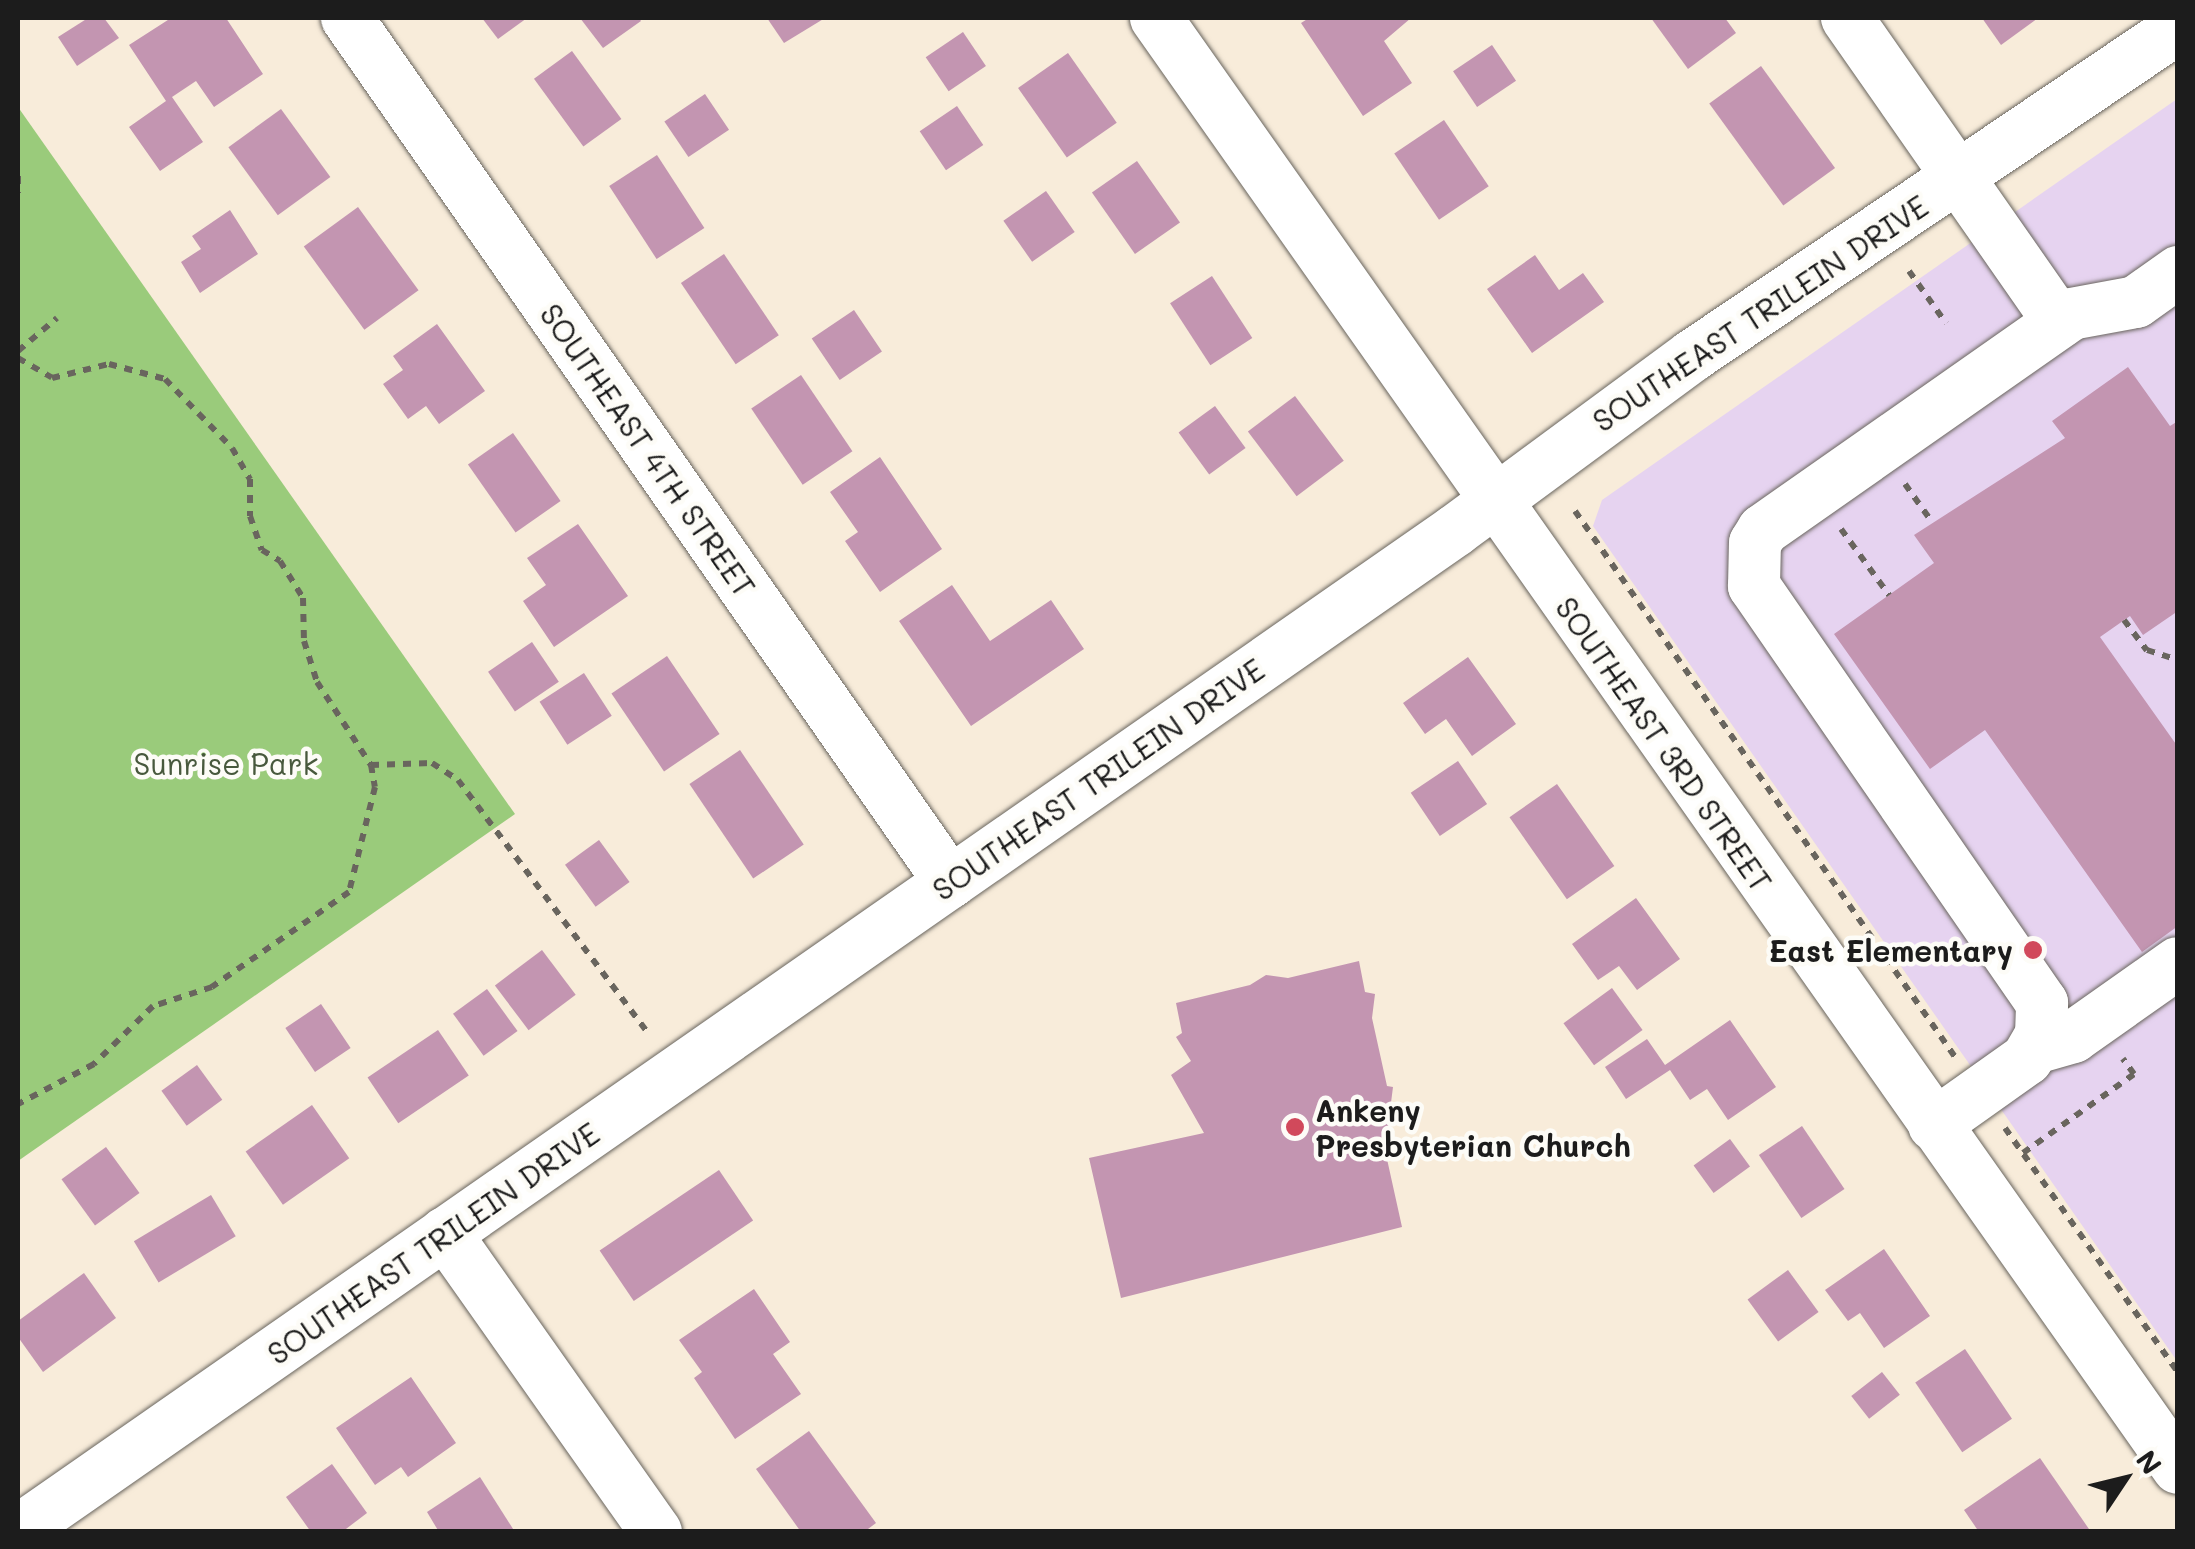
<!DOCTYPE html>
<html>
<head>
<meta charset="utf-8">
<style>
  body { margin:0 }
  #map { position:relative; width:2195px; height:1549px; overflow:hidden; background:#f8ecda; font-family:Mali,sans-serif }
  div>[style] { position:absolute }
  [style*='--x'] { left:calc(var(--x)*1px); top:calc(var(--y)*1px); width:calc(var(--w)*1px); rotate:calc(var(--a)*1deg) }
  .built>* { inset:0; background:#e6d3f0 }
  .green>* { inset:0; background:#9acb7b }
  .building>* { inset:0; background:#c395b1; transform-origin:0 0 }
  .path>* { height:6px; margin-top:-3px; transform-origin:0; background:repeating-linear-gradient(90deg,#69655e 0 8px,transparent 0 16px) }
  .roads { filter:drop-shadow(0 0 2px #69655e) drop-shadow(0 0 2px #69655e) }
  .minor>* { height:52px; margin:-26px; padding:0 26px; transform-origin:26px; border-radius:26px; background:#fff }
  .dots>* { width:28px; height:28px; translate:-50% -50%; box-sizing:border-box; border:5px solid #fdfcf7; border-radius:50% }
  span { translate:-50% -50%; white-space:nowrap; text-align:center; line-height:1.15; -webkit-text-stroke:9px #fdfcf7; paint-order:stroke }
  .street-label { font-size:30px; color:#1c1c1c }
  .park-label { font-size:30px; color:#48593d }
  .poi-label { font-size:30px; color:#1c1c1c; font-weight:700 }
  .right { translate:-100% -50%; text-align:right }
  .left { translate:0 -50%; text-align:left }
  .frame { position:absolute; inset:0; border:20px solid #1c1c1c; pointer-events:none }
  .north { position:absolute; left:2075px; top:1429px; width:100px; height:100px; -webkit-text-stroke:8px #fdfcf7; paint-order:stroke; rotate:55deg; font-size:28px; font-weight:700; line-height:40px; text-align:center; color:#1c1c1c }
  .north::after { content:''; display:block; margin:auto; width:35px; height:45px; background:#1c1c1c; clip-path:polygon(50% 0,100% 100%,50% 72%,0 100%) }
</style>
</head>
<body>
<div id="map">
  <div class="built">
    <i style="clip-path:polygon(2177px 99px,2177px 1361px,1593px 526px,1602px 500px)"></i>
  </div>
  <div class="green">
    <i style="clip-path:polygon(18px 107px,515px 814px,18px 1161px)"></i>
  </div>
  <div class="building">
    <i style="clip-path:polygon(88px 18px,104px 18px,119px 38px,77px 66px,58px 37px)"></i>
    <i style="clip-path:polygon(171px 18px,226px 18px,263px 74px,214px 107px,196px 81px,172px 97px,203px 142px,160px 171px,129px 127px,166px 101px,129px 45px)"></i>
    <i style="clip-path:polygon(482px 18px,527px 18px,498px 39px)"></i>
    <i style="clip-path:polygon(580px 18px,639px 18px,641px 21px,603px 48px)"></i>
    <i style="clip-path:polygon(767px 18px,825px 18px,784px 43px)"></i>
    <i style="clip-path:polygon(1309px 18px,1411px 18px,1384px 41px,1412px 83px,1363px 116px,1301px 23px)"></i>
    <i style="clip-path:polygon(1651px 18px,1725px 18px,1736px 33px,1688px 69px)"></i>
    <i style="clip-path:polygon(1982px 18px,2038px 18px,2001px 45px)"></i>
    <i style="left:963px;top:32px;width:41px;height:45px;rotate:56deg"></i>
    <i style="left:1492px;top:45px;width:43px;height:47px;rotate:56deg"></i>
    <i style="left:572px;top:51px;width:84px;height:47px;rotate:54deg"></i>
    <i style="left:1068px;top:53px;width:85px;height:61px;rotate:55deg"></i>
    <i style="left:1761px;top:66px;width:126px;height:64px;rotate:54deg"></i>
    <i style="left:705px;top:94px;width:43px;height:49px;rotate:56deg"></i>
    <i style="left:957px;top:106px;width:47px;height:45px;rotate:56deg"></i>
    <i style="left:281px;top:109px;width:84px;height:65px;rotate:54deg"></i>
    <i style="left:1444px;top:120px;width:80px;height:60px;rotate:56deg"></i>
    <i style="left:657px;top:155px;width:87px;height:57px;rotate:57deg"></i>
    <i style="left:1137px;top:161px;width:75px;height:55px;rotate:55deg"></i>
    <i style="left:1046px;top:191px;width:50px;height:52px;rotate:55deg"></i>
    <i style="left:358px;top:207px;width:103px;height:67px;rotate:54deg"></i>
    <i style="clip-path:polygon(230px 210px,258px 254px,200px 293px,181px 262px,201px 249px,192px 236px)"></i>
    <i style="left:724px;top:254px;width:98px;height:52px;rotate:56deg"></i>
    <i style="clip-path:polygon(1535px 255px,1559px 290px,1583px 273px,1604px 302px,1532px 353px,1487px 289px)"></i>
    <i style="left:1212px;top:276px;width:74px;height:50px;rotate:57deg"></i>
    <i style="left:854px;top:310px;width:50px;height:51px;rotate:56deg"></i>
    <i style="clip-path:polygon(437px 324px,485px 391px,439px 424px,426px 406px,408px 419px,383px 384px,403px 370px,393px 356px)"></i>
    <i style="clip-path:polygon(2128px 367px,2170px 426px,2178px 421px,2178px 611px,2143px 635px,2130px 616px,2100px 637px,2178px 747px,2178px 926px,2142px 952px,1985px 730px,1930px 769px,1834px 634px,1934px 563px,1914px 535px,2065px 438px,2052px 421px)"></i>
    <i style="left:801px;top:375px;width:92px;height:60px;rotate:56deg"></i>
    <i style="left:1295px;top:396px;width:81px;height:59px;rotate:53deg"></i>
    <i style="left:1215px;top:406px;width:52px;height:45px;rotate:54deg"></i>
    <i style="left:513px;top:433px;width:83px;height:55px;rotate:55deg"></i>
    <i style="clip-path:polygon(880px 457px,942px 549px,880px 592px,845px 541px,858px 532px,830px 492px)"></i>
    <i style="clip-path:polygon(578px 524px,628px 596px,554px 647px,523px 601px,546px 585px,527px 558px)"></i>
    <i style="clip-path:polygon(952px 585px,990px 641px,1051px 600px,1084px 649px,971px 726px,899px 621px)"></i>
    <i style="left:532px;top:642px;width:48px;height:53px;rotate:56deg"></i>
    <i style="left:667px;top:656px;width:94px;height:67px;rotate:56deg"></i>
    <i style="clip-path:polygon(1468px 657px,1516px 724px,1472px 756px,1446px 719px,1425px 734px,1403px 703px)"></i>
    <i style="left:584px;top:673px;width:51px;height:53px;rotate:57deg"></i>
    <i style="left:740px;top:750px;width:114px;height:61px;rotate:56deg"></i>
    <i style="left:1458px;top:761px;width:52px;height:57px;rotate:56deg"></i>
    <i style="left:1557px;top:784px;width:100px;height:58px;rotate:55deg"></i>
    <i style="left:599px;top:840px;width:52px;height:42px;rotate:54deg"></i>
    <i style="clip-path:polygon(1636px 898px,1680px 959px,1637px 990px,1619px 966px,1598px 980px,1572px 944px)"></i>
    <i style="left:542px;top:950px;width:56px;height:59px;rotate:53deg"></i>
    <i style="clip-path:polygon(1359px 961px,1365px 992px,1375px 994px,1372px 1018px,1387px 1086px,1393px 1087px,1385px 1150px,1402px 1227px,1121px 1298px,1089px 1158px,1204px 1133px,1171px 1075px,1191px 1061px,1176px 1037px,1182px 1033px,1176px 1003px,1250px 985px,1266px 975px,1288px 978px)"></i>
    <i style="left:1612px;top:988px;width:52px;height:60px;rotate:54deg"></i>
    <i style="left:487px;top:989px;width:52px;height:42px;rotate:54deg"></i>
    <i style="left:321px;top:1004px;width:53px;height:43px;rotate:56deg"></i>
    <i style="clip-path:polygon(1730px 1020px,1776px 1087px,1728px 1120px,1707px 1089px,1690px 1100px,1670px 1070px,1626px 1099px,1605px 1067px,1647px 1039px,1665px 1065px)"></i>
    <i style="left:438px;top:1030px;width:55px;height:85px;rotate:56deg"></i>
    <i style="left:197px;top:1065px;width:43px;height:44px;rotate:54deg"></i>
    <i style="left:312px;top:1105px;width:65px;height:81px;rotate:55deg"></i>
    <i style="left:1802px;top:1126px;width:76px;height:52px;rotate:56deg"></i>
    <i style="left:1730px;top:1139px;width:34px;height:45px;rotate:54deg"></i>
    <i style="left:106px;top:1147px;width:57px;height:55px;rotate:54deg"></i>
    <i style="left:719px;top:1170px;width:61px;height:144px;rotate:56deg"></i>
    <i style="left:211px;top:1195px;width:48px;height:90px;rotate:59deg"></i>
    <i style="clip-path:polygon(1884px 1249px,1930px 1316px,1884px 1348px,1860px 1313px,1848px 1321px,1825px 1290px)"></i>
    <i style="left:1788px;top:1270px;width:52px;height:50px;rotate:54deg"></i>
    <i style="clip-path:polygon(84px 1273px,116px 1318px,43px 1372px,18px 1337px,18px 1321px)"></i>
    <i style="clip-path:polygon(754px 1289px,790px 1342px,773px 1354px,801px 1394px,735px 1439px,694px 1378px,702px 1372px,679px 1340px)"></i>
    <i style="left:1965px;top:1349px;width:84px;height:60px;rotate:56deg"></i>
    <i style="left:1882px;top:1372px;width:29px;height:39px;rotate:52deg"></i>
    <i style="clip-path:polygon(411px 1377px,456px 1443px,408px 1477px,401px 1467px,375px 1485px,336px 1428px)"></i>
    <i style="clip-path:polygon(809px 1431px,876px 1523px,864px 1532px,801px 1532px,756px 1469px)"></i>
    <i style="clip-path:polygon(2040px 1458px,2091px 1532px,1979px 1532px,1964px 1510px)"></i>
    <i style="clip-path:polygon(332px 1464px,367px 1513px,342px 1532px,311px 1532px,286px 1497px)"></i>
    <i style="clip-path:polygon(480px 1477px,515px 1532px,439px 1532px,427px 1512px)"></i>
  </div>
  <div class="path">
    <i style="--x:18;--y:176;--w:17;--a:90"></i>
    <i style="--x:1909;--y:271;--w:64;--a:54.6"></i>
    <i style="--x:18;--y:351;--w:51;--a:-40.2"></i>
    <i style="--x:18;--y:358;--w:39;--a:30"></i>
    <i style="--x:52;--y:378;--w:59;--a:-13.8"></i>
    <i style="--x:109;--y:364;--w:58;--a:15"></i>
    <i style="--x:165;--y:379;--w:96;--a:45.8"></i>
    <i style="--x:232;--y:448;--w:36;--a:60"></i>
    <i style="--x:250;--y:479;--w:37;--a:90"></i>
    <i style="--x:250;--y:516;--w:36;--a:71"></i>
    <i style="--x:262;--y:550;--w:21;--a:31"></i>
    <i style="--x:280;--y:561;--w:44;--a:58.1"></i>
    <i style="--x:303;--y:598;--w:43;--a:88.7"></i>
    <i style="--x:304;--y:641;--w:43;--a:72.4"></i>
    <i style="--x:317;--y:682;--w:99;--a:57"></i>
    <i style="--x:371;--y:765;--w:22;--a:80"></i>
    <i style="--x:375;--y:787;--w:108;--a:103.9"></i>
    <i style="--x:349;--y:892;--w:167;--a:145.3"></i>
    <i style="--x:212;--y:987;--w:62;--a:162.1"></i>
    <i style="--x:153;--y:1006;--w:83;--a:135.5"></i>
    <i style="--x:94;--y:1064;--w:86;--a:152.2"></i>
    <i style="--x:1905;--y:484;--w:47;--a:54.6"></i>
    <i style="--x:1575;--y:511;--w:665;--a:55.16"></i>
    <i style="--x:1841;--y:529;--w:82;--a:54"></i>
    <i style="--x:2124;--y:620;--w:38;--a:53"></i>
    <i style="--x:2147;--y:650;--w:33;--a:18"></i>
    <i style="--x:371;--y:765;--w:61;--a:-1.9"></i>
    <i style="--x:432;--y:763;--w:31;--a:33"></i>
    <i style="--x:458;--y:780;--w:313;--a:53.1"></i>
    <i style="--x:2005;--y:1128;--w:299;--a:54.7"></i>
    <i style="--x:2023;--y:1153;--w:136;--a:-35.4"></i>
    <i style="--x:2134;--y:1074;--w:19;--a:-126"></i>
  </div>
  <div class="roads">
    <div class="minor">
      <i style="--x:347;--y:18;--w:1054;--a:55.09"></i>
      <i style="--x:1156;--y:18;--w:1774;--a:54.82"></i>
      <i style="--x:1847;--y:18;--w:371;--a:55.1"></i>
      <i style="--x:2035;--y:1048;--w:40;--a:-16"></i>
      <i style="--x:2073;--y:1037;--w:128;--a:-35.2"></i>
      <i style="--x:1934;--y:1125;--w:114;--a:-35.4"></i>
      <i style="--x:2027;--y:1059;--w:28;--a:-60"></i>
      <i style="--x:2041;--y:1035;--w:32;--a:-88"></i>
      <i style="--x:2042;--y:1003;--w:507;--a:-124.63"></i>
      <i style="--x:1754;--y:586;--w:43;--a:-88.7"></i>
      <i style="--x:1755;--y:543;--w:15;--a:-58"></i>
      <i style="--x:1763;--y:530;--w:376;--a:-35"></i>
      <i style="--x:2071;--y:314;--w:66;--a:-10.5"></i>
      <i style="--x:2136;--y:302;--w:52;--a:-35.5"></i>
      <i style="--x:445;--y:1233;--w:366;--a:54.8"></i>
      <i style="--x:18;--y:1531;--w:1752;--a:-34.84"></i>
      <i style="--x:1456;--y:530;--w:293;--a:-36.4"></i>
      <i style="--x:1692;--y:356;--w:586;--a:-34.02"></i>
    </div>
  </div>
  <div class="dots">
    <i style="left:2033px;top:950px;background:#d1495b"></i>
    <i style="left:1295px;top:1127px;background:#d1495b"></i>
  </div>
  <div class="street-label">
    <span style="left:1760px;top:313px;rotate:-34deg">SOUTHEAST TRILEIN DRIVE</span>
    <span style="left:648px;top:450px;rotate:55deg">SOUTHEAST 4TH STREET</span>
    <span style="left:1664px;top:744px;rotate:55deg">SOUTHEAST 3RD STREET</span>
    <span style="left:1098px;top:779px;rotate:-35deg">SOUTHEAST TRILEIN DRIVE</span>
    <span style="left:433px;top:1243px;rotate:-35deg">SOUTHEAST TRILEIN DRIVE</span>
  </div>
  <div class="park-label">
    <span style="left:226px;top:763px">Sunrise Park</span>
  </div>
  <div class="poi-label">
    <span class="right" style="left:2013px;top:950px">East Elementary</span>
    <span class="left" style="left:1315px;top:1127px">Ankeny<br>Presbyterian Church</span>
  </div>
  <div class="frame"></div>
  <div class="north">N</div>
</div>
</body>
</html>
